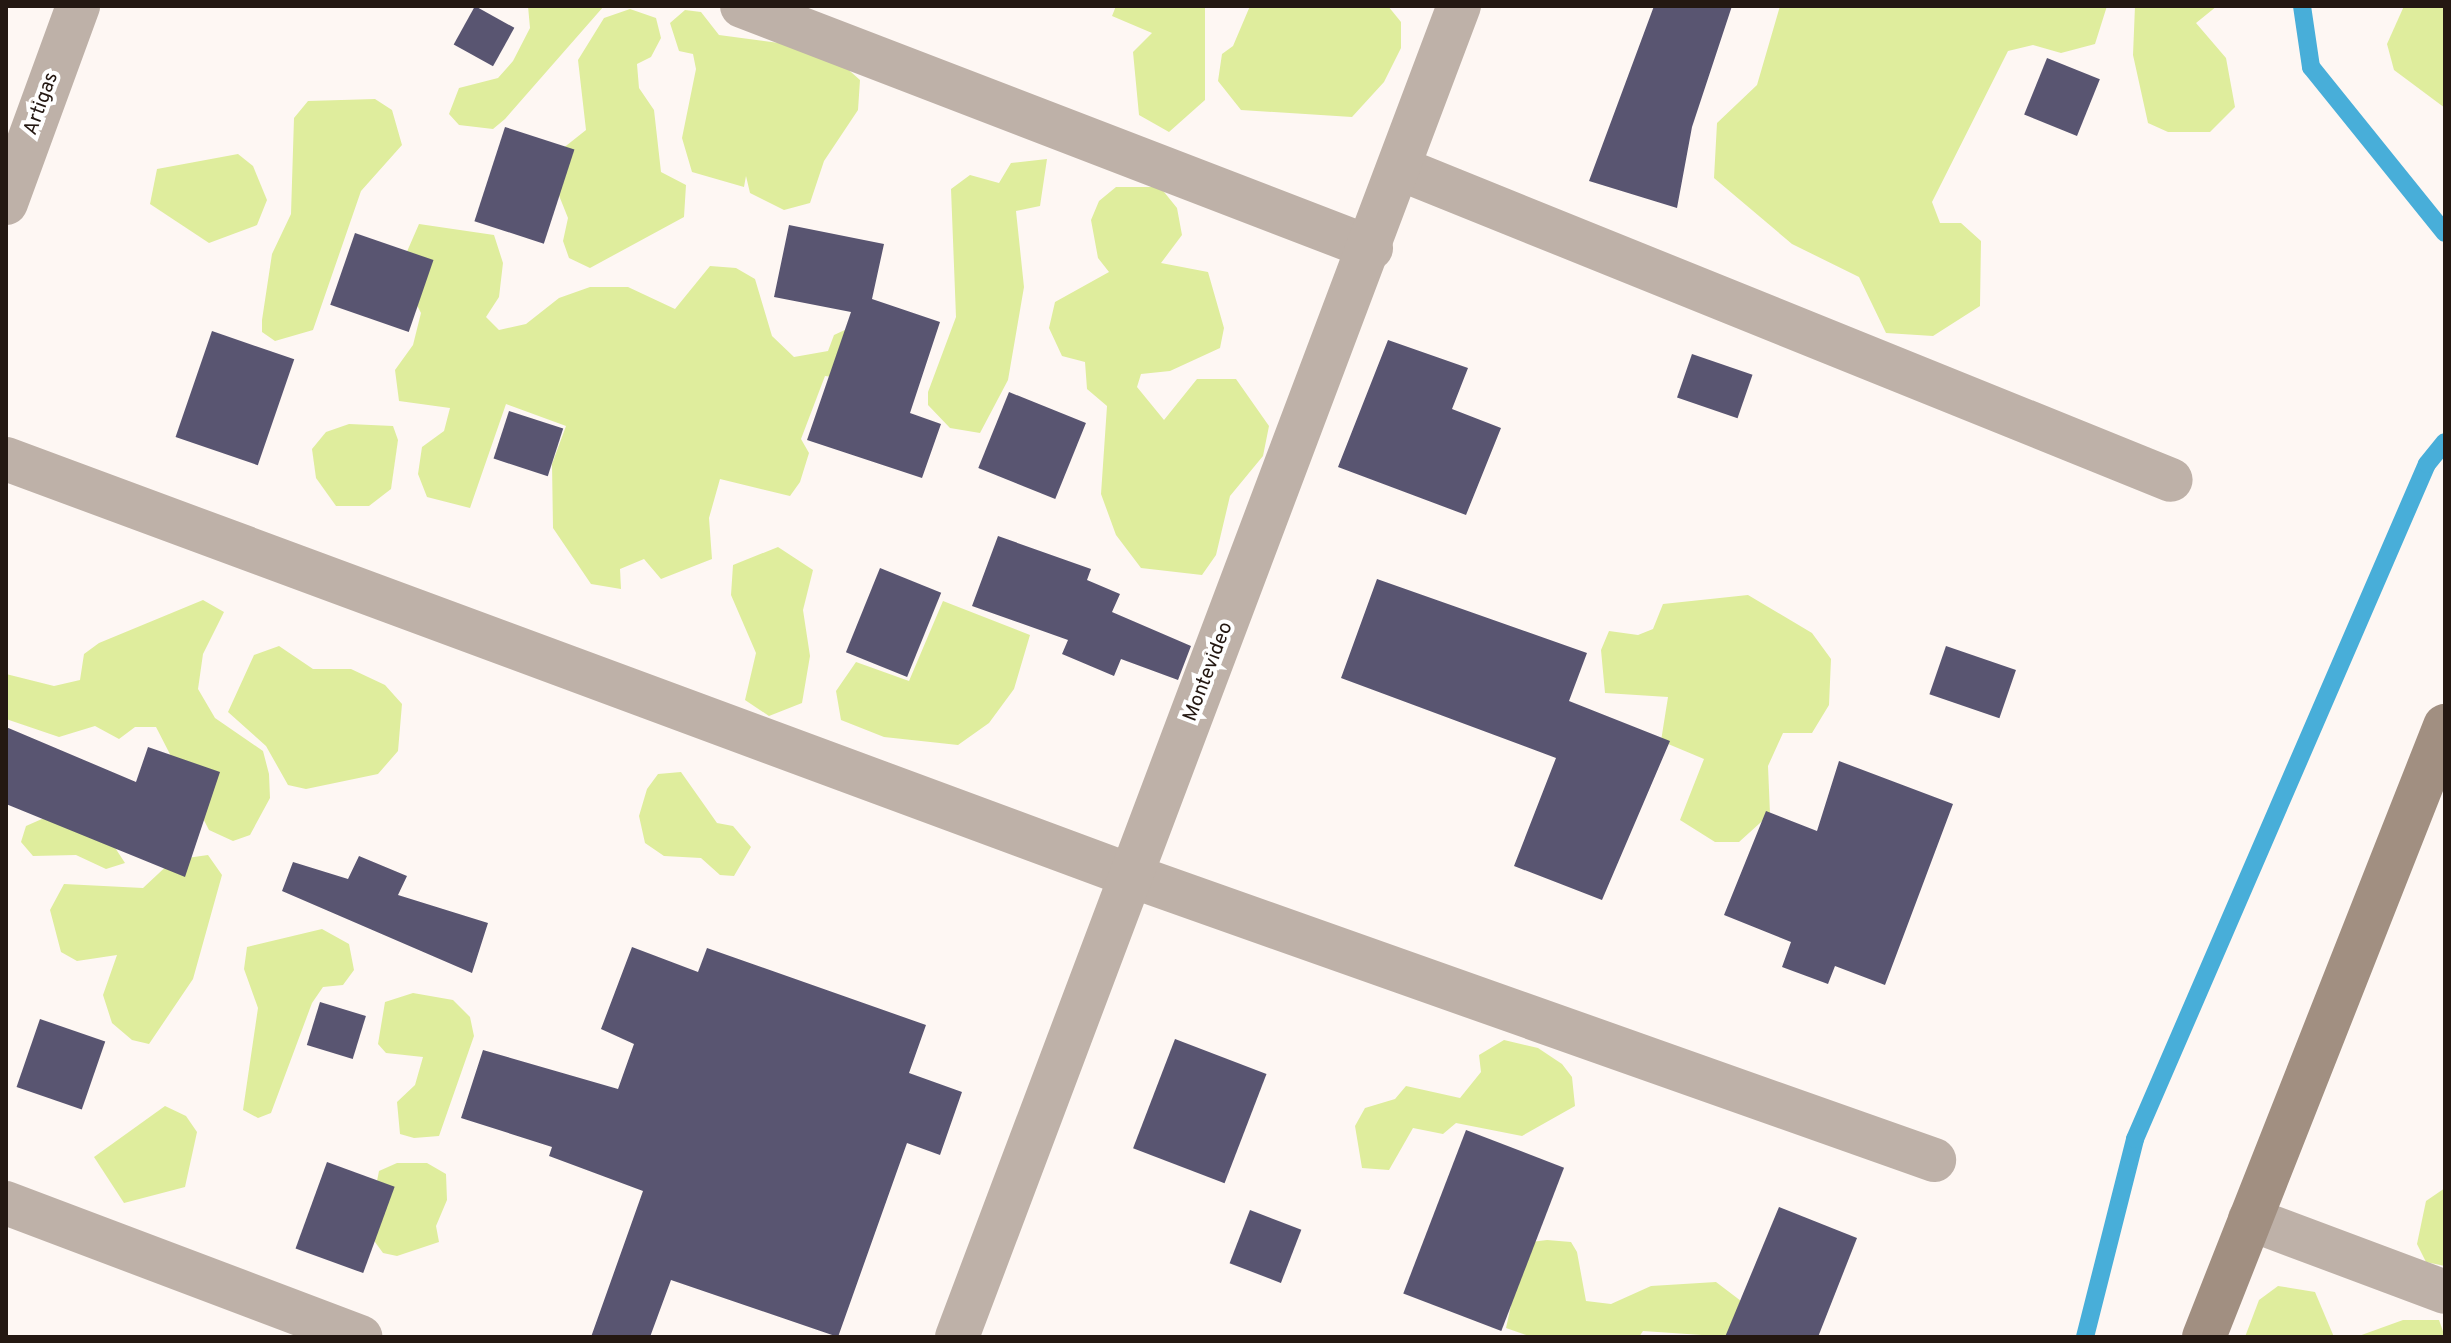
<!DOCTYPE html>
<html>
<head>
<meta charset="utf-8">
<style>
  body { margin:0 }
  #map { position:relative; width:2451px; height:1343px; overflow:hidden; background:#fef7f3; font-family:Overpass,sans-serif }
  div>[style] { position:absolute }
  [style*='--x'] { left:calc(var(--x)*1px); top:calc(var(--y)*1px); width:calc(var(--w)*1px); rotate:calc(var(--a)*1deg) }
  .green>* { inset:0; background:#dfed9d }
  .stream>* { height:18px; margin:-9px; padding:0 9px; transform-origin:9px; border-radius:9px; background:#48aed9 }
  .building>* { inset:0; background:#595571; transform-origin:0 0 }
  .street>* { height:44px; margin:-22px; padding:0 22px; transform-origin:22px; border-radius:22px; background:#beb1a8 }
  .secondary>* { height:44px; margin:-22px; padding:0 22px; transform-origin:22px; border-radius:22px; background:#a18f81 }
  span { translate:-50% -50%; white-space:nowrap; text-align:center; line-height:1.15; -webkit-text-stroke:8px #fff; paint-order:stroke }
  .street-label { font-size:20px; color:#241812 }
  .frame { position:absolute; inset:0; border:8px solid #241812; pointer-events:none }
</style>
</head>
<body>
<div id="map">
  <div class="green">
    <i style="clip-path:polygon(528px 6px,604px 6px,505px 119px,493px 129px,459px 125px,449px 114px,459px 88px,498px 78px,513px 61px,530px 28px)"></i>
    <i style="clip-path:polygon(1116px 6px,1205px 6px,1205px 100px,1169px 132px,1139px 115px,1133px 52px,1152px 33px,1112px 16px)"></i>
    <i style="clip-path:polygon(1250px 6px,1388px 6px,1401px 22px,1401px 48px,1384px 82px,1352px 117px,1241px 110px,1218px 81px,1222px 54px,1233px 46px)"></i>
    <i style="clip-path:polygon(1780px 6px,2107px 6px,2095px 44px,2061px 53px,2033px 45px,2008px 51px,1932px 202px,1940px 223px,1961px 223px,1981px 241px,1980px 306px,1933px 336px,1886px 333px,1859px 277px,1792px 244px,1714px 178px,1717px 123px,1757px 85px)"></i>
    <i style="clip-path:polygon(2135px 6px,2217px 6px,2196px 23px,2226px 58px,2235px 107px,2210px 132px,2168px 132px,2148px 123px,2133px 55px)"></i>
    <i style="clip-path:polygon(2404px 6px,2445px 6px,2445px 108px,2394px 70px,2387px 44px)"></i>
    <i style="clip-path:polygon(630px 9px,656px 18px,661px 38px,651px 57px,637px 64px,639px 88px,654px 110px,661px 172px,686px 185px,684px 217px,590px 268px,569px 258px,563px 241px,568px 218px,554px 183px,557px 153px,586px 130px,578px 60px,604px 18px)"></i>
    <i style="clip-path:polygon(685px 10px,701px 12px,719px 35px,825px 49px,860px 80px,858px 110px,824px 161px,810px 203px,784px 210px,750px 193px,746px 176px,744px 187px,692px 172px,682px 138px,696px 69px,693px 54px,679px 51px,670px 23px)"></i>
    <i style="clip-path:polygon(375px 99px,392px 110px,402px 145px,361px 191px,313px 330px,275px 341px,262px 332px,262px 320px,272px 254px,291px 214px,294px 118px,308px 101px)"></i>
    <i style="clip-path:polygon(238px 154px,253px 166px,267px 200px,257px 225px,209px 243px,150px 204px,157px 169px)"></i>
    <i style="clip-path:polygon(1047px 159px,1040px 206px,1016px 211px,1024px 287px,1008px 380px,980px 433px,950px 428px,928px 405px,928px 392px,956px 317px,951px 189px,970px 175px,999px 183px,1011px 163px)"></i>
    <i style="clip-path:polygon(1116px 187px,1160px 187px,1177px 208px,1182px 235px,1161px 263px,1208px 272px,1224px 328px,1220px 348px,1170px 371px,1141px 374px,1137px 387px,1164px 420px,1197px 379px,1236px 379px,1269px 426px,1263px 456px,1230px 496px,1216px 555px,1202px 575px,1141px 568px,1116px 535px,1101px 494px,1107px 406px,1087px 389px,1085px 362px,1062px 356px,1049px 328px,1055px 302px,1109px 272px,1098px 258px,1091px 220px,1099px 201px)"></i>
    <i style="clip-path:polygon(419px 224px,494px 235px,503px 263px,499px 297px,486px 317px,499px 330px,526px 324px,559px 298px,590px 287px,628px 287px,675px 309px,710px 266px,736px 268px,755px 279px,772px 336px,794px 357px,828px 351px,834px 335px,860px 323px,848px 379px,825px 376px,801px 439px,809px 453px,800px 482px,790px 496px,720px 479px,709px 518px,712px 559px,661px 579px,644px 559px,620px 569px,621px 589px,591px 584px,553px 528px,552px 464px,566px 426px,506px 404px,470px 508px,427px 497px,418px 474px,422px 447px,444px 431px,450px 408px,399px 401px,395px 370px,413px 345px,421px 313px,399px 270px)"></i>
    <i style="clip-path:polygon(349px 424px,393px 426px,398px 440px,391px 489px,369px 506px,336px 506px,316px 478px,312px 449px,326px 432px)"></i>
    <i style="clip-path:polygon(778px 547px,813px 570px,803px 610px,810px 656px,802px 703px,769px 716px,745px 700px,756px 653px,731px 595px,733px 565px)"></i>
    <i style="clip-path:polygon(1748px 595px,1812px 633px,1831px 659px,1829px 705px,1812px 733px,1783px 733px,1768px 766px,1770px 814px,1739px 842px,1715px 842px,1680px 820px,1704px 759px,1661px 741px,1668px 697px,1605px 693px,1601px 650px,1609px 631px,1638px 635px,1653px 629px,1663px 604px)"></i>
    <i style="clip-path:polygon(203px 600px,224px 612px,203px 654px,198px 689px,215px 718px,263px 751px,269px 774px,270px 798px,250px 835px,233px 841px,209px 830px,156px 727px,135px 727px,119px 739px,95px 726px,59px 737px,6px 719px,6px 674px,54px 686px,80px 680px,84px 654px,99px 643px)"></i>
    <i style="clip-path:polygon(943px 601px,1030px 635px,1014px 689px,989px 723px,958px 745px,884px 737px,841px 720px,836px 691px,856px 662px,909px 681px)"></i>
    <i style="clip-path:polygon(279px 646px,313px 669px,351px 669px,385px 685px,402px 704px,398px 751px,378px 774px,306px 789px,288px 785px,266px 746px,228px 712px,254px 655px)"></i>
    <i style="clip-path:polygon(681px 772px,717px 823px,733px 826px,751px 847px,734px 876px,720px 875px,701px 858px,664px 856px,645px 843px,639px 816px,647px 789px,658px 774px)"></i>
    <i style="clip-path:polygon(60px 811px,97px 820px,125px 863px,106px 869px,76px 855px,33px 856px,21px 842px,26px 826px)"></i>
    <i style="clip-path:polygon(208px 855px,222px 875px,193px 979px,149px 1044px,132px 1040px,112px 1023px,103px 995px,117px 955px,77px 961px,61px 952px,50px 910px,64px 884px,143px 888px,173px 860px)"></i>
    <i style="clip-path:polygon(322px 929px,349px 944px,354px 970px,343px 985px,323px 987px,312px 1003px,271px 1113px,258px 1118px,243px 1110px,258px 1008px,244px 969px,247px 947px)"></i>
    <i style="clip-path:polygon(413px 993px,453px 1000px,470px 1017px,474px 1036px,439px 1136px,414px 1138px,400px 1134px,397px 1102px,415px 1085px,423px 1057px,386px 1053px,378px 1044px,385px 1002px)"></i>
    <i style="clip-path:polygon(1504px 1040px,1538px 1048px,1562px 1064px,1572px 1077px,1575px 1106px,1522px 1136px,1456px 1123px,1443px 1134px,1413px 1128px,1389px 1170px,1362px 1168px,1355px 1126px,1365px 1108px,1395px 1099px,1406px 1086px,1460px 1098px,1481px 1072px,1479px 1055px)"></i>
    <i style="clip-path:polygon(165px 1106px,186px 1116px,197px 1132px,185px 1187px,124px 1203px,94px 1157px)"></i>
    <i style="clip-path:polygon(397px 1163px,427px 1163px,446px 1174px,447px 1200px,436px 1226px,439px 1242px,397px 1256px,383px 1253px,367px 1231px,379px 1171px)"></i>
    <i style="clip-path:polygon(2445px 1188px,2445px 1266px,2426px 1262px,2417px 1244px,2426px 1201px)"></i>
    <i style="clip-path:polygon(1547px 1240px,1571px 1242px,1577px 1252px,1586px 1301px,1611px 1304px,1651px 1286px,1716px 1282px,1741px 1301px,1731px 1337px,1643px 1331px,1639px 1337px,1532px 1337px,1506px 1328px,1521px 1260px,1531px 1242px)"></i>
    <i style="clip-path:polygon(2278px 1286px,2315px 1292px,2334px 1337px,2245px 1337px,2259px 1300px)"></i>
    <i style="clip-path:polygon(2403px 1320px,2439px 1320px,2445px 1337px,2356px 1337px)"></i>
  </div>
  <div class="stream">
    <i style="--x:2302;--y:6;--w:62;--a:81.6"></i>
    <i style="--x:2311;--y:67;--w:213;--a:51.1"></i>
    <i style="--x:2085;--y:1337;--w:204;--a:-75.8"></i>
    <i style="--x:2135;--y:1139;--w:735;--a:-66.61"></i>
    <i style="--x:2427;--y:464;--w:28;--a:-51"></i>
  </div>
  <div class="building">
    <i style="left:475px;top:6px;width:45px;height:44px;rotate:29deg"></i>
    <i style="clip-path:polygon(1654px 6px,1732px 6px,1692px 127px,1677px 208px,1589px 181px)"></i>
    <i style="left:2047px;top:58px;width:57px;height:61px;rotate:22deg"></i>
    <i style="left:505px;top:127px;width:73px;height:99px;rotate:18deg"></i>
    <i style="clip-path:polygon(789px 225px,884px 244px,872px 299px,940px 322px,910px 413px,941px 424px,922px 478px,807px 440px,851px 312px,774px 297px)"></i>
    <i style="left:355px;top:233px;width:83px;height:76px;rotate:19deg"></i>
    <i style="left:212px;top:331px;width:87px;height:112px;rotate:19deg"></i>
    <i style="clip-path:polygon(1388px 340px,1468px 368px,1452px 409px,1501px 428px,1466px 515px,1338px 467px)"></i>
    <i style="left:1692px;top:354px;width:64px;height:46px;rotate:19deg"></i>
    <i style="left:1009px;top:392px;width:83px;height:82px;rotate:22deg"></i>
    <i style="left:509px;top:411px;width:57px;height:50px;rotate:18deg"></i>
    <i style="clip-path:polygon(998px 536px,1091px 569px,1087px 580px,1120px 594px,1112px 612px,1191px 646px,1178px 680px,1121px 659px,1114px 676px,1062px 654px,1068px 640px,972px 606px)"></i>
    <i style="left:880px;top:568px;width:66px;height:91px;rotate:22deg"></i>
    <i style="clip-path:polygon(1377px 579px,1587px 653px,1569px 701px,1670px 741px,1602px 900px,1514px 866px,1556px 758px,1341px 678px)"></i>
    <i style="left:1946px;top:646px;width:74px;height:51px;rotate:19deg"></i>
    <i style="clip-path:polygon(6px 727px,136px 782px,148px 747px,220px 772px,185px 877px,6px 804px)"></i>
    <i style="clip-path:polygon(1839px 761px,1953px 804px,1885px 985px,1835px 966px,1828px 984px,1782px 967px,1791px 942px,1724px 915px,1766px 811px,1817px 831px)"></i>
    <i style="clip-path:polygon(359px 856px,407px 876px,398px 895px,488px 923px,472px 973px,282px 891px,293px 862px,348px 879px)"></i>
    <i style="clip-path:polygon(632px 947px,698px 972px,707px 948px,926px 1025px,909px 1073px,962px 1092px,940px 1155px,907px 1143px,838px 1337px,671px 1280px,650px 1337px,591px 1337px,643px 1191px,549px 1156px,552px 1147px,461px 1118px,483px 1050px,618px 1089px,634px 1044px,601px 1029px)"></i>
    <i style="left:320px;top:1002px;width:48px;height:45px;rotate:17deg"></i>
    <i style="left:40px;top:1019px;width:69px;height:72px;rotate:19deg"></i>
    <i style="left:1175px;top:1039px;width:98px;height:117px;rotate:21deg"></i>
    <i style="left:1466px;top:1130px;width:105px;height:175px;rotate:21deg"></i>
    <i style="left:327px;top:1162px;width:72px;height:92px;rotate:20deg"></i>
    <i style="clip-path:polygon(1779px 1207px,1857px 1238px,1818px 1337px,1725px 1337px)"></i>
    <i style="left:1250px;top:1210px;width:55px;height:57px;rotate:21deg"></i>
  </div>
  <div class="street">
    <i style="--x:742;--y:6;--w:674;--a:21.04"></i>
    <i style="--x:1401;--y:169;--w:830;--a:21.99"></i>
    <i style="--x:6;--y:203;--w:210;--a:-69.9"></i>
    <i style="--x:6;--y:459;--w:1201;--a:20.32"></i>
    <i style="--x:1132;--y:876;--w:851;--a:19.5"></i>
    <i style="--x:6;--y:1203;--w:379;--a:20.7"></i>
    <i style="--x:2250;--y:1219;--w:208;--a:20.5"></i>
    <i style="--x:957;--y:1337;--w:1423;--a:-69.34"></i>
  </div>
  <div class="secondary">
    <i style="--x:2204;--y:1337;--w:657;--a:-68.47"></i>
  </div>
  <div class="street-label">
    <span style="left:42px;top:104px;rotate:-70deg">Artigas</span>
    <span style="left:1209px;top:672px;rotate:-69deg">Montevideo</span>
  </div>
  <div class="frame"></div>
</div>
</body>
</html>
